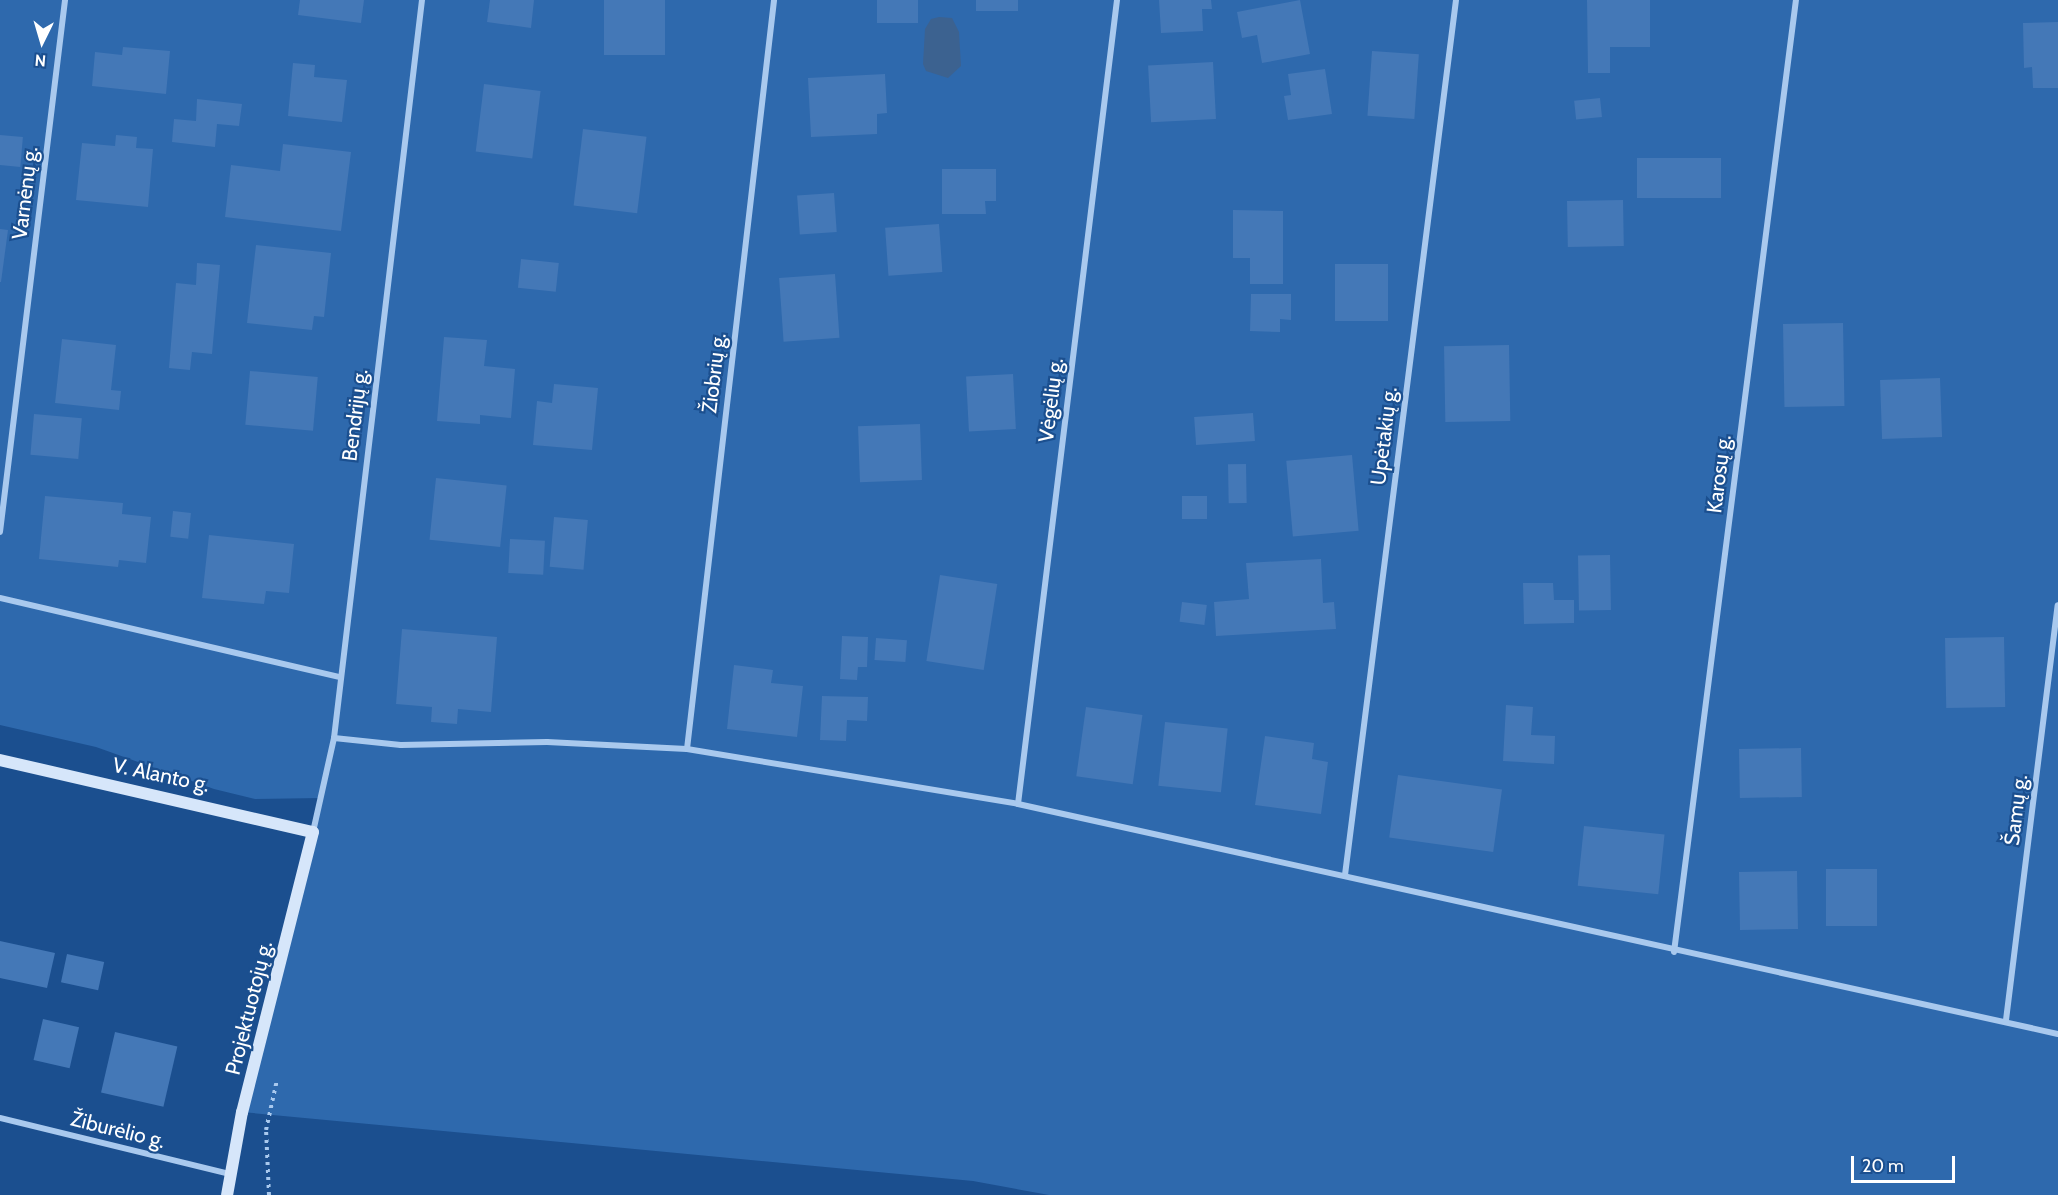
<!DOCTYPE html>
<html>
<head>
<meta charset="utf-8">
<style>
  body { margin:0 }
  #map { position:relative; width:2058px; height:1195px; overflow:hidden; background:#1b4f8f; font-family:Cabin,sans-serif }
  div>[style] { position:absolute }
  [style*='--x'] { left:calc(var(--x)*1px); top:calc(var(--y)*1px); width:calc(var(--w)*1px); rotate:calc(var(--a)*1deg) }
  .green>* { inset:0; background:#2e69ad }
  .water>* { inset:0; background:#3c6290 }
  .building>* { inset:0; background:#4478b7; transform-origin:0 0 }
  .path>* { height:4px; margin-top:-2px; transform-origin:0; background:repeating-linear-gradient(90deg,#a9c9ee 0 3px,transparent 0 7.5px) }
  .street>* { height:6px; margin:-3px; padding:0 3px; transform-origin:3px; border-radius:3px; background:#a9c9ee }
  .secondary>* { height:12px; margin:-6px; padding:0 6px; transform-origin:6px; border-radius:6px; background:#d6e6fa }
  span { translate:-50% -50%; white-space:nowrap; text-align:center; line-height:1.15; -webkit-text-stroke:4.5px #1b4f8f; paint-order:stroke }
  .street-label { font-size:21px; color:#fff }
  .north { position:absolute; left:12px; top:12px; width:60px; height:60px; -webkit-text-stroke:4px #1b4f8f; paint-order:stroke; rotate:185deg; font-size:16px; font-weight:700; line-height:24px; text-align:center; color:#fff }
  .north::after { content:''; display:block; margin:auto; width:21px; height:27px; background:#fff; clip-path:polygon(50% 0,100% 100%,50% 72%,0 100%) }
  .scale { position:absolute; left:1851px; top:1156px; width:104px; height:27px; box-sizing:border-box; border:3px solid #fff; border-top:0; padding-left:8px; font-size:18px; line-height:21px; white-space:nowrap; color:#fff; -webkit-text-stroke:4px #1b4f8f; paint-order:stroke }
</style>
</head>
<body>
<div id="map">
  <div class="green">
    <i style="clip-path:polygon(0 0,2058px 0,2058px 1195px,1049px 1195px,973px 1181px,242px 1112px,321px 798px,255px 799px,214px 789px,96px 747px,0 725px)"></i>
  </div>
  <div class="water">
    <i style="clip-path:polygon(939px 17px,952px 18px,959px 32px,961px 66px,948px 78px,926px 71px,923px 64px,925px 29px,931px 19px)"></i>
  </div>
  <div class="building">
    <i style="clip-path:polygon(300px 0,364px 0,361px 23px,298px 15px)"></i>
    <i style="clip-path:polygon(490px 0,534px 0,531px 28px,487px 22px)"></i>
    <i style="left:604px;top:0;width:61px;height:55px"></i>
    <i style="left:877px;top:0;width:41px;height:23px"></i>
    <i style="left:976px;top:0;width:42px;height:11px"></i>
    <i style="clip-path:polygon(1159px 0,1211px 0,1212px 9px,1202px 9px,1203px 31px,1161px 33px)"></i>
    <i style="clip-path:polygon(1300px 0,1310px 54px,1262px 63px,1257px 35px,1242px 38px,1237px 12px)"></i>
    <i style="clip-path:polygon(1587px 0,1650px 0,1650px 47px,1610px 47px,1610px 73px,1588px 73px)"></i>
    <i style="clip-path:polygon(2058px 22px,2058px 88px,2033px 88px,2032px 67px,2024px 68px,2023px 23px)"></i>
    <i style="clip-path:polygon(123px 47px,170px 51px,166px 94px,92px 86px,95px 52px,122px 55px)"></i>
    <i style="left:1372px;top:51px;width:47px;height:65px;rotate:4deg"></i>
    <i style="left:1213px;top:62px;width:57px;height:65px;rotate:87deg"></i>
    <i style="clip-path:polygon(293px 63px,315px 65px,314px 77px,347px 80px,342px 122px,288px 116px)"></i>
    <i style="clip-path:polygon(1325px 69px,1332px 114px,1288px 120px,1284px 96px,1291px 95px,1288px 74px)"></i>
    <i style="clip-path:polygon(885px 74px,887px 113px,877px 114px,877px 134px,811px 137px,808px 78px)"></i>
    <i style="left:484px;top:84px;width:57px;height:68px;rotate:7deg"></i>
    <i style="left:1600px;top:98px;width:19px;height:26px;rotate:84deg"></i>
    <i style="clip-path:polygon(197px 99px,242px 104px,239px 126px,217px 124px,215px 147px,172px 142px,174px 119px,196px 121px)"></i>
    <i style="left:583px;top:129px;width:64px;height:77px;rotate:7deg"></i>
    <i style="left:0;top:135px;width:23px;height:30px;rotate:5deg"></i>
    <i style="clip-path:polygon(116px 135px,137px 137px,136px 148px,153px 149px,148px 207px,76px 200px,82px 143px,115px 146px)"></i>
    <i style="clip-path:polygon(283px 144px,351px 152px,341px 231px,225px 217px,231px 165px,280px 171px)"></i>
    <i style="left:1637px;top:158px;width:84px;height:40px"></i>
    <i style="clip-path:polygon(942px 169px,996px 169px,996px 201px,985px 201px,986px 214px,942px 214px)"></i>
    <i style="left:834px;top:193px;width:39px;height:37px;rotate:86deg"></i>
    <i style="left:1623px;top:200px;width:46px;height:56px;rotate:89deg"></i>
    <i style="clip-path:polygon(1233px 210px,1283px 211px,1283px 284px,1250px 284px,1250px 258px,1233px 258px)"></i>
    <i style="left:939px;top:224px;width:48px;height:54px;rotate:86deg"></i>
    <i style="clip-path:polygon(0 229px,8px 230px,1px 282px,0 282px)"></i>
    <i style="clip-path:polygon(256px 245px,331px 253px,324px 317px,314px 316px,312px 330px,247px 323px)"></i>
    <i style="left:521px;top:259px;width:38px;height:29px;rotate:6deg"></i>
    <i style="clip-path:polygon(197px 263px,220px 265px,212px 354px,192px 352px,190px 370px,169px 368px,176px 283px,196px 285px)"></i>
    <i style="left:1335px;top:264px;width:53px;height:57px"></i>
    <i style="left:835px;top:274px;width:64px;height:56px;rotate:86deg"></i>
    <i style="clip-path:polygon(1251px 294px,1291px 294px,1291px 320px,1280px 319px,1280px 332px,1250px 331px)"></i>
    <i style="left:1843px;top:323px;width:83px;height:60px;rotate:89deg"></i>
    <i style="clip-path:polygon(444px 337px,487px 340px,484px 366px,515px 369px,511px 418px,480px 415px,480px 424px,437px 421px)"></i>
    <i style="clip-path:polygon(62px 339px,116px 345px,111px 390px,121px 391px,119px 410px,55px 403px)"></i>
    <i style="left:1509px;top:345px;width:76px;height:65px;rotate:89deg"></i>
    <i style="left:250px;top:371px;width:68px;height:54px;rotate:5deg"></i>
    <i style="left:1013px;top:374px;width:55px;height:47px;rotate:87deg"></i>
    <i style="left:1940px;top:378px;width:59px;height:60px;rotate:88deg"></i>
    <i style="clip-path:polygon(554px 384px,598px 388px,592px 450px,533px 445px,537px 401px,552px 403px)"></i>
    <i style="left:1253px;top:413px;width:28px;height:59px;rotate:86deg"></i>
    <i style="left:34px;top:414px;width:48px;height:41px;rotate:5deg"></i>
    <i style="left:920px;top:424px;width:56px;height:62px;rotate:88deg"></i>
    <i style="left:1352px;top:455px;width:76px;height:66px;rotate:85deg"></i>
    <i style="left:1246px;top:464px;width:39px;height:18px;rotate:89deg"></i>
    <i style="left:436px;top:478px;width:71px;height:62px;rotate:6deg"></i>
    <i style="clip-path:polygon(45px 496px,123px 503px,122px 514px,151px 517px,146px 563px,119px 560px,118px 567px,39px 559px)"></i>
    <i style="left:1182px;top:496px;width:25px;height:23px"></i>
    <i style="left:173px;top:511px;width:18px;height:26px;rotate:6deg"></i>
    <i style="left:554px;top:517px;width:34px;height:50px;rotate:5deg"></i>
    <i style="clip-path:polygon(209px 535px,294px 544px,289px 593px,266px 591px,264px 604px,202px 598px)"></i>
    <i style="left:510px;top:539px;width:35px;height:34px;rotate:3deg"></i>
    <i style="left:1610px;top:555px;width:55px;height:32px;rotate:89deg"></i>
    <i style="clip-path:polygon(1321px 559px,1323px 603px,1334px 602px,1336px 629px,1216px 636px,1214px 602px,1249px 599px,1246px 563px)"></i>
    <i style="left:940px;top:575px;width:58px;height:87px;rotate:9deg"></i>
    <i style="clip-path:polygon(1523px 583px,1553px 583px,1554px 600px,1574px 600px,1574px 623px,1524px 624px)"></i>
    <i style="left:1182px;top:602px;width:25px;height:20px;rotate:7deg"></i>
    <i style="clip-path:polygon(402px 629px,497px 637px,491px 712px,458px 709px,457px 724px,431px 722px,432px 707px,396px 704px)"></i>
    <i style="clip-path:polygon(842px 636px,868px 637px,867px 667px,858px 667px,857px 680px,840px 679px)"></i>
    <i style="left:2004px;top:637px;width:70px;height:59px;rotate:89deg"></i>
    <i style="left:876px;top:638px;width:31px;height:22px;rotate:4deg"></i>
    <i style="clip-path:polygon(734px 665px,773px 670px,771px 683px,803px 686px,797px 737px,727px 729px)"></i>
    <i style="clip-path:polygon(822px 696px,868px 697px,867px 721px,847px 720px,846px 741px,820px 740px)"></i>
    <i style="clip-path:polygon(1506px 705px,1533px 707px,1531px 735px,1555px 736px,1554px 764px,1503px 761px)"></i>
    <i style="left:1086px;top:707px;width:57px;height:70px;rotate:8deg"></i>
    <i style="left:1165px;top:722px;width:63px;height:64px;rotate:6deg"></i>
    <i style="clip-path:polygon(1265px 736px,1314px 743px,1312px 759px,1328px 762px,1321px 814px,1255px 805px)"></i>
    <i style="left:1801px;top:748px;width:49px;height:62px;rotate:89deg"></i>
    <i style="left:1398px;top:775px;width:105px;height:63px;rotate:8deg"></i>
    <i style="left:1584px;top:826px;width:81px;height:60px;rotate:6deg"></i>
    <i style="left:1826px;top:869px;width:51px;height:57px"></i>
    <i style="left:1797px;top:871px;width:58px;height:58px;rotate:89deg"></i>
    <i style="clip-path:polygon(0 941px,55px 953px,47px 988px,0 978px)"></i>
    <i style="left:67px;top:954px;width:38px;height:29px;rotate:12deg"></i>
    <i style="left:43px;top:1019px;width:37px;height:42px;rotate:13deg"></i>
    <i style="left:115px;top:1032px;width:64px;height:62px;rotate:13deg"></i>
  </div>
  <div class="path">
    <i style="--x:269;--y:1195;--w:65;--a:-92.6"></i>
    <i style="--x:266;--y:1130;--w:51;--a:-77.6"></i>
  </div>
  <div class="street">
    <i style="--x:0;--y:532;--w:536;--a:-83.03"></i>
    <i style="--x:0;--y:598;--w:349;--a:13.1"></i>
    <i style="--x:334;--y:738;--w:67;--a:6"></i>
    <i style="--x:401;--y:745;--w:146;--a:-1.2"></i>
    <i style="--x:547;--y:742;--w:140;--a:2.9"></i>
    <i style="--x:687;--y:749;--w:336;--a:9.4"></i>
    <i style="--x:1018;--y:804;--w:1065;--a:12.47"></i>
    <i style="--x:687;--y:749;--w:754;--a:-83.37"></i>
    <i style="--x:1018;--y:804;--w:810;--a:-82.98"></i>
    <i style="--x:313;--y:832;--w:96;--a:-77.4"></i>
    <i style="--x:334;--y:738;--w:743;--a:-83.2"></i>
    <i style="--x:1345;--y:875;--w:882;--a:-82.77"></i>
    <i style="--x:1674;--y:952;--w:960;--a:-82.7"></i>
    <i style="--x:2006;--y:1020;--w:418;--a:-82.9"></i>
    <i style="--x:0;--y:1118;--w:236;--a:13.7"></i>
  </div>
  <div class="secondary">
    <i style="--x:0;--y:760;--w:321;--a:13"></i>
    <i style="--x:313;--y:832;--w:289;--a:104.2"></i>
    <i style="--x:242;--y:1112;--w:84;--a:100.2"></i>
  </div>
  <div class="street-label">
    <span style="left:25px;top:193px;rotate:-83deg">Varnėnų g.</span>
    <span style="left:714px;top:373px;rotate:-83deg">Žiobrių g.</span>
    <span style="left:1051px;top:400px;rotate:-83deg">Vėgėlių g.</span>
    <span style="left:355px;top:415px;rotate:-83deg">Bendrijų g.</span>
    <span style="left:1384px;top:436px;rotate:-83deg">Upėtakių g.</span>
    <span style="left:1719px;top:474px;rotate:-83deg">Karosų g.</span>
    <span style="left:161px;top:775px;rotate:12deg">V. Alanto g.</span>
    <span style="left:2016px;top:810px;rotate:-83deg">Šamų g.</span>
    <span style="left:249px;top:1008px;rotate:-76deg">Projektuotojų g.</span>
    <span style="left:118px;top:1130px;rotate:14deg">Žiburėlio g.</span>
  </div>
  <div class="north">N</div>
  <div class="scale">20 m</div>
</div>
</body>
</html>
